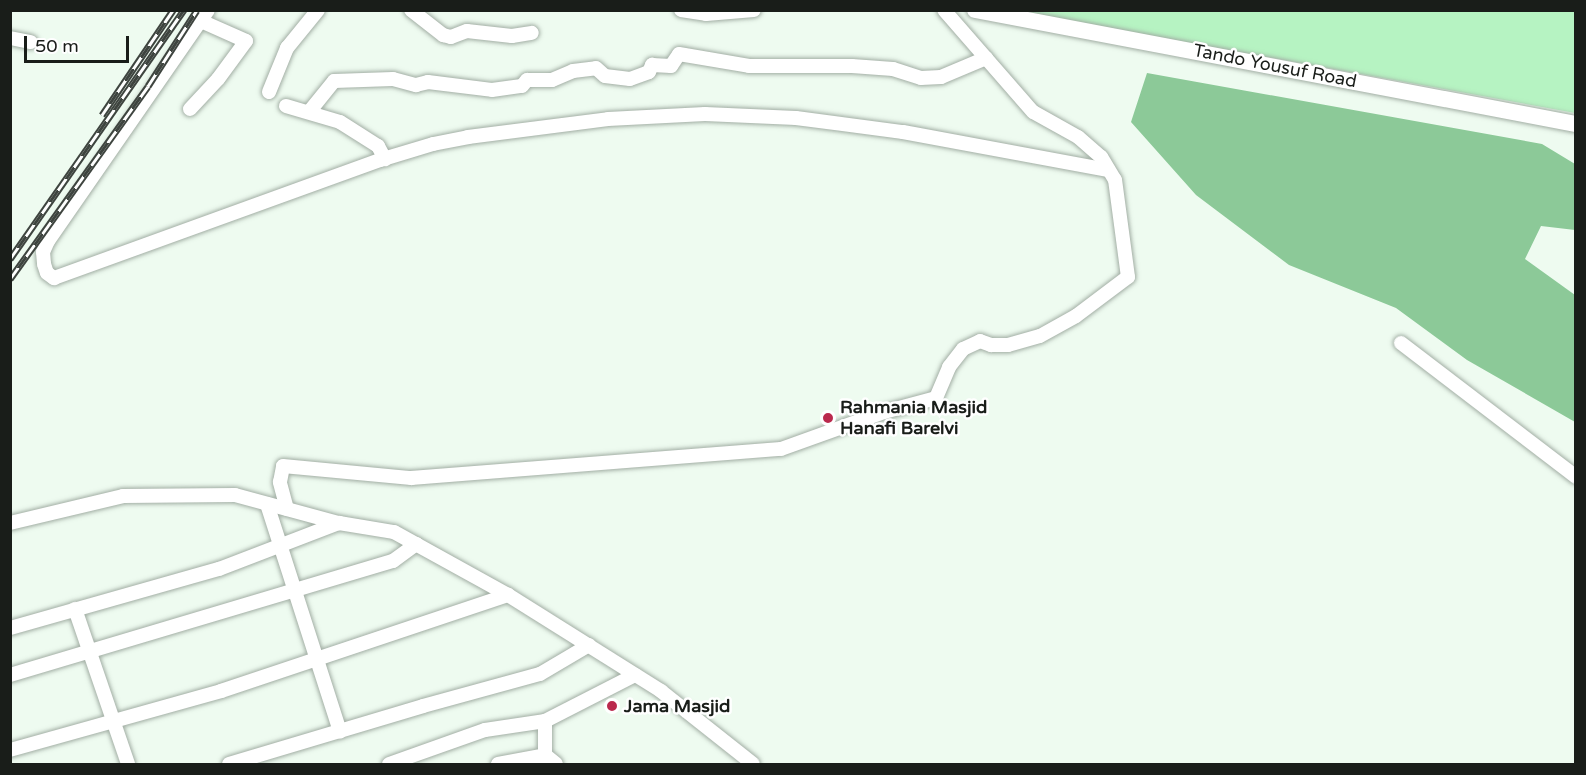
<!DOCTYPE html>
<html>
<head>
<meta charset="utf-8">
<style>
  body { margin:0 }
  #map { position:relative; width:1586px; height:775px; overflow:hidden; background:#eefbf0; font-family:"Varela Round",sans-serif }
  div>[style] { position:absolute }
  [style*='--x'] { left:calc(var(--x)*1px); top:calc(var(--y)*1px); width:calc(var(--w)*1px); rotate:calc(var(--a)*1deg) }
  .green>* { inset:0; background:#b6f3c2 }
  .water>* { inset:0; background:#8cc998 }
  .roads { filter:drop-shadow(0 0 2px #a2aea4) drop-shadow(0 0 2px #a2aea4) }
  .minor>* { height:14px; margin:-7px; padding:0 7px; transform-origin:7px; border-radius:7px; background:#fff }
  .tertiary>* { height:16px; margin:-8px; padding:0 8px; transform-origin:8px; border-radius:8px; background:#fff }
  .rail>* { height:7px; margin-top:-3.5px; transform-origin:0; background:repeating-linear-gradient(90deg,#fff 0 14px,#3e443f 0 28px); box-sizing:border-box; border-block:2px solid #3e443f }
  .dots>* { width:16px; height:16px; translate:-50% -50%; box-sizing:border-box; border:3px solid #fff; border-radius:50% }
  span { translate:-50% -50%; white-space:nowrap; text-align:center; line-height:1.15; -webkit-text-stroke:5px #fff; paint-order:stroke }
  .street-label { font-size:18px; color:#191d19 }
  .poi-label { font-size:18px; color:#191d19; font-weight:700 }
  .left { translate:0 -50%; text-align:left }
  .frame { position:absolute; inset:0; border:12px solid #191d19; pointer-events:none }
  .scale { position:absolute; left:24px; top:36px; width:105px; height:27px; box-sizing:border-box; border:3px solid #191d19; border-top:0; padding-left:8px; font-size:18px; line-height:21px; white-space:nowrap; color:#191d19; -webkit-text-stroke:4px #fff; paint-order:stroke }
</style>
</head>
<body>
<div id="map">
  <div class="green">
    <i style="clip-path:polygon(1010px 11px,1575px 11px,1575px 113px,1025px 13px)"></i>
  </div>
  <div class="water">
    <i style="clip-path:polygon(1147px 73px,1542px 144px,1575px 164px,1575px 230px,1541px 226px,1525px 259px,1575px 295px,1575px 422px,1467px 360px,1396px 308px,1289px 265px,1196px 195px,1131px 122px)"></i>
  </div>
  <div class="roads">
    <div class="minor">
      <i style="--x:208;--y:10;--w:281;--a:124.7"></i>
      <i style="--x:48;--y:241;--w:12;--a:114"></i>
      <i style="--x:43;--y:252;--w:12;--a:85"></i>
      <i style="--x:44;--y:264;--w:9;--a:72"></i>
      <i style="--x:47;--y:273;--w:9;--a:36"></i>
      <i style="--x:54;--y:278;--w:347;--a:-19.9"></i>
      <i style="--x:380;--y:160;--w:55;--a:-16.8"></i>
      <i style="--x:433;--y:144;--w:36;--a:-11"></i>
      <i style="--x:468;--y:137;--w:141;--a:-7.3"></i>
      <i style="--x:608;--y:119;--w:97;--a:-3"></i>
      <i style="--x:705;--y:114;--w:91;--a:2.5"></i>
      <i style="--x:796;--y:118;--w:108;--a:7.5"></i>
      <i style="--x:903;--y:132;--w:209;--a:10.5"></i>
      <i style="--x:411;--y:10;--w:41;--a:38"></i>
      <i style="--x:443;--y:35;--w:8;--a:14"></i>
      <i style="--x:451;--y:37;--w:17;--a:-21"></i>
      <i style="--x:467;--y:31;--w:45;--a:6.3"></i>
      <i style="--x:512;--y:36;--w:20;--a:-9"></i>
      <i style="--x:681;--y:10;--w:25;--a:9"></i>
      <i style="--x:706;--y:14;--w:48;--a:-4.8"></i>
      <i style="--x:10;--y:38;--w:21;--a:11"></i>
      <i style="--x:269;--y:92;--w:48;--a:-67.8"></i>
      <i style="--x:287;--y:48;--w:49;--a:-50.8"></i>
      <i style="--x:286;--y:106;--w:56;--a:16.5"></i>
      <i style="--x:340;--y:122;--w:45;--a:32.3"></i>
      <i style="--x:378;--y:146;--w:15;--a:62"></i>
      <i style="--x:190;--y:109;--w:41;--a:-47"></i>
      <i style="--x:218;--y:79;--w:47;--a:-53.6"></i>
      <i style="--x:246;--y:41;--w:49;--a:-156"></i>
      <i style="--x:309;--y:112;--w:40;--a:-51"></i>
      <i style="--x:334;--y:81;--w:59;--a:-1.9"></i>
      <i style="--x:393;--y:79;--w:24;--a:15"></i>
      <i style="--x:416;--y:85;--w:12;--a:-14"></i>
      <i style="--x:428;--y:82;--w:64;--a:7.1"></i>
      <i style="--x:492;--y:90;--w:30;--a:-8"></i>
      <i style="--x:522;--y:86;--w:8;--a:-50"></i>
      <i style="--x:527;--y:80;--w:25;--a:0"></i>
      <i style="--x:552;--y:80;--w:23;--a:-23"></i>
      <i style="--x:573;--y:71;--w:23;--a:-7"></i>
      <i style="--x:596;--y:68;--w:12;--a:42"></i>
      <i style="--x:605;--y:76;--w:25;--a:7"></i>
      <i style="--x:630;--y:79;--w:20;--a:-20"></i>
      <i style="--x:649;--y:72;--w:8;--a:-67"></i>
      <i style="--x:652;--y:65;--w:19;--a:3"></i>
      <i style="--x:671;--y:66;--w:14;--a:-56"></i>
      <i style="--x:679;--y:54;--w:71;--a:9.7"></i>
      <i style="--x:749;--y:66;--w:103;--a:0"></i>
      <i style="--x:852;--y:66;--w:41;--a:4.2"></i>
      <i style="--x:893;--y:69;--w:29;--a:18"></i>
      <i style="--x:921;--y:78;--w:20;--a:-3"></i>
      <i style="--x:941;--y:77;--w:49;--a:-22.9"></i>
      <i style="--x:1401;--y:343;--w:220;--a:37.4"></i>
      <i style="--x:267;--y:504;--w:239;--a:72.2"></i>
      <i style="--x:287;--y:509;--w:28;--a:-105"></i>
      <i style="--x:280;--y:482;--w:16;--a:-79"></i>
      <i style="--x:283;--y:466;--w:129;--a:5.4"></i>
      <i style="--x:411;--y:478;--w:371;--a:-4.5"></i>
      <i style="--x:781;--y:449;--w:109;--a:-19.8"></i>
      <i style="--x:884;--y:412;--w:54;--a:-15.1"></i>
      <i style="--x:936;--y:398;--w:34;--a:-67"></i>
      <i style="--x:949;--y:367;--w:23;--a:-52"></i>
      <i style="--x:963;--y:349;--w:19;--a:-25"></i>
      <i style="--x:980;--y:341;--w:12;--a:20"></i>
      <i style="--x:991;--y:345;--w:17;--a:0"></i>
      <i style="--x:1008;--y:345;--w:33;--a:-16"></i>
      <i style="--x:1040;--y:336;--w:41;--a:-29.1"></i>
      <i style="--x:1076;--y:316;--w:65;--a:-36.9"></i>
      <i style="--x:1128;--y:277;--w:98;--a:-97.6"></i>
      <i style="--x:1115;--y:180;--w:27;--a:-121"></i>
      <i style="--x:1101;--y:157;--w:30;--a:-139"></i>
      <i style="--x:1078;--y:137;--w:51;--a:-150.9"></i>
      <i style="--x:1033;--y:112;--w:135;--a:-131.1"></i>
      <i style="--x:10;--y:523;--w:116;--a:-13.4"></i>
      <i style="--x:123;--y:496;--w:112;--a:-0.5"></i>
      <i style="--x:235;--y:495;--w:108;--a:15.1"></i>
      <i style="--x:75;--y:609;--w:164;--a:71.1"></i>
      <i style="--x:10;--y:628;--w:217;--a:-15.8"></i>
      <i style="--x:219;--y:569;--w:129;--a:-21"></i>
      <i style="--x:339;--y:523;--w:56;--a:9.3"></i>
      <i style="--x:394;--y:532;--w:130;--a:28.9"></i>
      <i style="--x:508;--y:595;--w:181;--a:32.1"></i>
      <i style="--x:661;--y:691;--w:117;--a:38.4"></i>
      <i style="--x:10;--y:675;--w:400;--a:-16.6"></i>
      <i style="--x:393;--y:561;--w:29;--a:-36"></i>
      <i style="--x:10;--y:750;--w:219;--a:-15.6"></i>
      <i style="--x:221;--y:691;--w:303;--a:-18.5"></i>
      <i style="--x:229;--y:764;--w:202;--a:-16.6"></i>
      <i style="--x:423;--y:706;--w:121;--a:-15.3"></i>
      <i style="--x:540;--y:674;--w:57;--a:-30.6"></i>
      <i style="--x:389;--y:764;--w:102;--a:-19.5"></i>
      <i style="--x:485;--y:730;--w:61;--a:-8.5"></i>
      <i style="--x:498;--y:764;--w:48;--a:-10.8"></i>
      <i style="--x:545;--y:755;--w:14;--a:39"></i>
      <i style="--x:531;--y:764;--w:17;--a:-33"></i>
      <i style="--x:545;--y:755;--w:34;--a:-90"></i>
      <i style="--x:545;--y:721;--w:101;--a:-27.1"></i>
    </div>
    <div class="tertiary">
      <i style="--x:975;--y:10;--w:612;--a:10.74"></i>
    </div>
  </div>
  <div class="rail">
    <i style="--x:102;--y:115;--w:127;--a:-55.9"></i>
    <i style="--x:10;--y:259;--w:304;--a:-55.1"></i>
    <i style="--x:10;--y:279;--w:237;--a:-54.4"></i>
    <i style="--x:148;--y:86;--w:90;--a:-57.2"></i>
  </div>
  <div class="dots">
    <i style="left:828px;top:418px;background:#ba294d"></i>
    <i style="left:612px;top:706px;background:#ba294d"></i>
  </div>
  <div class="street-label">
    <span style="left:1275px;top:66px;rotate:11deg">Tando Yousuf Road</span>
  </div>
  <div class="poi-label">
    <span class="left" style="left:840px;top:418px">Rahmania Masjid<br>Hanafi Barelvi</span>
    <span class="left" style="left:624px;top:706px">Jama Masjid</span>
  </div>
  <div class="frame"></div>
  <div class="scale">50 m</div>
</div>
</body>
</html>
